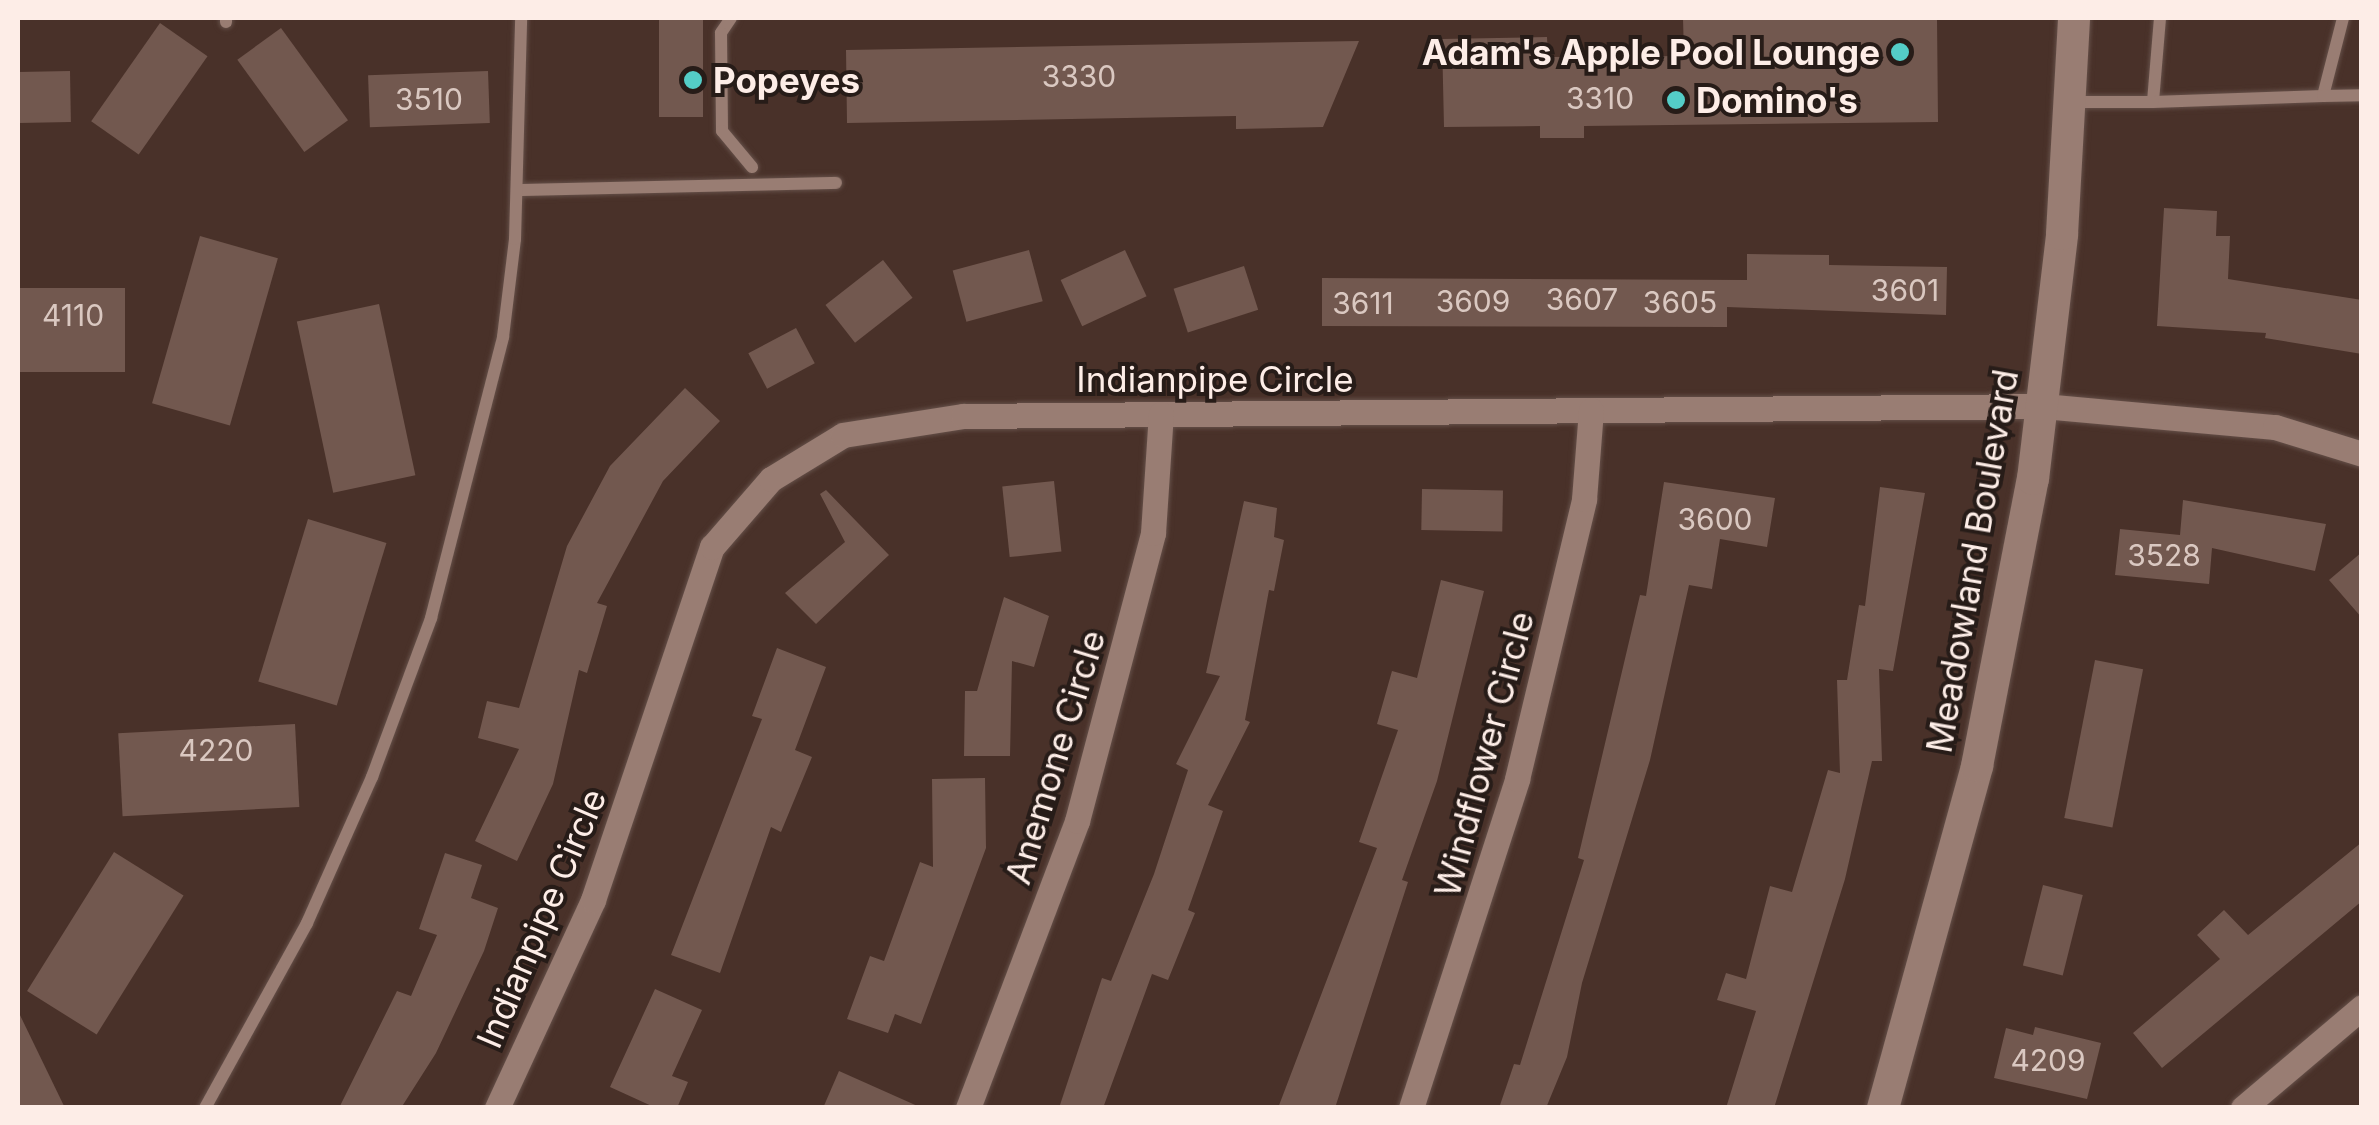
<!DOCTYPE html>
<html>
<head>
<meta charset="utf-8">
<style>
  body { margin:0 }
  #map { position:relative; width:2379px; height:1125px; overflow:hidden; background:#493129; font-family:Inter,sans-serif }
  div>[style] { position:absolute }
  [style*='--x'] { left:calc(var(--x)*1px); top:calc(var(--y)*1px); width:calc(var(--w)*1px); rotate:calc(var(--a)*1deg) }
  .building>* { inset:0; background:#72584f; transform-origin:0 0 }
  .roads { filter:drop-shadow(0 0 2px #655049) drop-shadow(0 0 2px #655049) }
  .service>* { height:12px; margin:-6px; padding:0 6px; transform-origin:6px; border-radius:6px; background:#997d73 }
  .minor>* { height:25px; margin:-12.5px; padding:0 12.5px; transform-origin:12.5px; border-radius:12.5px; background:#997d73 }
  .tertiary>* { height:32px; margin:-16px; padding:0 16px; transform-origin:16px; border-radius:16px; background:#997d73 }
  .dots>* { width:28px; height:28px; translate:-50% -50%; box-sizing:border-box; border:5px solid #271c18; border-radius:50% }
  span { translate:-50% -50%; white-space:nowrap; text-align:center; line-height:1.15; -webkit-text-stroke:8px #271c18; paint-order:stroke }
  .number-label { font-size:30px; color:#dac8c1 }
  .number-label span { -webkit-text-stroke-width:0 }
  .poi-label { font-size:35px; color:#fdede7; font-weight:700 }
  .right { translate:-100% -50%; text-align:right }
  .left { translate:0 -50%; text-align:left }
  .street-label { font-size:35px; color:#fdede7 }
  .frame { position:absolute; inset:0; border:20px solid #fdede7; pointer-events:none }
</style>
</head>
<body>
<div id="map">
  <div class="building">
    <i style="left:659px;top:18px;width:44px;height:99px"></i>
    <i style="clip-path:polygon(1683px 18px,1937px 18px,1938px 122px,1584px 126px,1584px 138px,1540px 138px,1540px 126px,1444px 127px,1442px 39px,1547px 37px,1548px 57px,1684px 56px)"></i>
    <i style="left:160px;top:23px;width:58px;height:120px;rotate:35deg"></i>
    <i style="left:281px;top:28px;width:114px;height:54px;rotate:54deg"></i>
    <i style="clip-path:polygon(1359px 41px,1323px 127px,1236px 129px,1236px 116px,847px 123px,846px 50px)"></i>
    <i style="left:70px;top:71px;width:51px;height:52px;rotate:89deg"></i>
    <i style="left:488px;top:71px;width:52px;height:120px;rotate:88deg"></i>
    <i style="clip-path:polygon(2164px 208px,2217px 211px,2216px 236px,2230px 236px,2228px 279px,2362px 300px,2362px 354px,2265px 338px,2266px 333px,2157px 326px)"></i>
    <i style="left:200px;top:236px;width:81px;height:174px;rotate:16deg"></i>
    <i style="left:1029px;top:250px;width:53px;height:79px;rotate:75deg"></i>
    <i style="left:1125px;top:250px;width:51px;height:71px;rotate:65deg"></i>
    <i style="clip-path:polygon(1747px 254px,1829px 255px,1829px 265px,1947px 267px,1946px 315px,1727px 307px,1727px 327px,1322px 326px,1322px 278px,1747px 280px)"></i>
    <i style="left:883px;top:260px;width:48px;height:73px;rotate:52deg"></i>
    <i style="left:1244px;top:266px;width:46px;height:74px;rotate:72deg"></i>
    <i style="left:125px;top:288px;width:84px;height:107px;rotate:90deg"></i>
    <i style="left:379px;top:304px;width:175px;height:84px;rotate:78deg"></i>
    <i style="left:796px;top:328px;width:40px;height:54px;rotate:62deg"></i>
    <i style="clip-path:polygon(685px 388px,720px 421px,663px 481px,597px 603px,607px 606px,587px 673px,579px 670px,553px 784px,517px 861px,475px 841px,519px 749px,478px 738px,487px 701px,519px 708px,567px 546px,610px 466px)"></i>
    <i style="left:1054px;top:481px;width:71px;height:52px;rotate:84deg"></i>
    <i style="clip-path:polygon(1664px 482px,1775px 498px,1767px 547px,1720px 539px,1712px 589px,1689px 585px,1650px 760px,1582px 983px,1567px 1057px,1546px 1108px,1499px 1108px,1514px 1064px,1520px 1065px,1584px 860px,1578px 858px,1640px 595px,1646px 596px)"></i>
    <i style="clip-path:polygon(1880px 487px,1925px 493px,1893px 671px,1879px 669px,1882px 761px,1872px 761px,1845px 879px,1774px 1108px,1726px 1108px,1756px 1011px,1717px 1000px,1726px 973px,1746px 979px,1770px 886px,1792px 892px,1828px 770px,1840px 773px,1837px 680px,1847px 680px,1859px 605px,1865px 606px)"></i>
    <i style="left:1422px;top:489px;width:81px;height:41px;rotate:1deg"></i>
    <i style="clip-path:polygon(826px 490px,889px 555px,816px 624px,785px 593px,845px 542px,820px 494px)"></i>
    <i style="clip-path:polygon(2183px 500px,2326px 524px,2315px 571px,2212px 548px,2209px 584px,2115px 575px,2120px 529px,2180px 535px)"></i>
    <i style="clip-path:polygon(1244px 501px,1277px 508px,1274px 537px,1284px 540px,1274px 591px,1269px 590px,1245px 720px,1250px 722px,1208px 805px,1223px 811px,1188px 910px,1195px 913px,1168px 980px,1152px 974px,1103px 1108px,1059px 1108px,1102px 978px,1111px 981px,1154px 874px,1188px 770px,1176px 764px,1220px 676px,1206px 673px)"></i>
    <i style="left:308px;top:519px;width:82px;height:170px;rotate:17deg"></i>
    <i style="clip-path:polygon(2362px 552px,2362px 618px,2329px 580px)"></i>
    <i style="clip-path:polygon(1441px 580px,1484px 591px,1437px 781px,1402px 880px,1408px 882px,1335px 1108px,1278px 1108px,1377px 848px,1359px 842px,1398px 730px,1377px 724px,1392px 671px,1417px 678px)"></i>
    <i style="clip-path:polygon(1004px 597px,1049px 616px,1034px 667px,1012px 661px,1010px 756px,964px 756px,965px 691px,977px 691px)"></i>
    <i style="clip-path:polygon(777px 648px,826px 667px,795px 750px,812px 757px,781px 832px,771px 827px,720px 973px,671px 955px,762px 719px,752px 716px)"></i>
    <i style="left:2095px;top:660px;width:49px;height:161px;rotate:11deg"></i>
    <i style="left:295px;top:724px;width:83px;height:177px;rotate:87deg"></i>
    <i style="clip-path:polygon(985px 778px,986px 848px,921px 1024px,895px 1014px,888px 1033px,847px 1019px,870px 956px,884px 961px,920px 862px,933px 867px,932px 779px)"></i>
    <i style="clip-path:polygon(2362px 842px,2362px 901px,2162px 1068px,2133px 1033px,2220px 959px,2197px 935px,2224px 910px,2248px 935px)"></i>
    <i style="left:114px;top:852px;width:82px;height:164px;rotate:32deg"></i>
    <i style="clip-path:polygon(445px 853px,482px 865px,471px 898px,498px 908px,484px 951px,436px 1053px,401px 1108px,339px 1108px,397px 991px,411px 996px,437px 935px,419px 929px)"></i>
    <i style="left:2043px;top:885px;width:41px;height:83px;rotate:14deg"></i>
    <i style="clip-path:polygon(655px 989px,702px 1010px,672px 1076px,688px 1082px,677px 1108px,656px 1108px,610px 1087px)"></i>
    <i style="clip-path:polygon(18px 1011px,65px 1108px,18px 1108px)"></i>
    <i style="clip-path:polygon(2035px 1027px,2101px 1043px,2087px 1099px,1994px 1078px,2006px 1028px,2033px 1035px)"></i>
    <i style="clip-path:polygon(839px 1071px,922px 1108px,823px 1108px)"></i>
  </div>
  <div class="roads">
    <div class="service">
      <i style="--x:731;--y:18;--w:18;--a:124"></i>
      <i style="--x:721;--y:33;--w:98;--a:89.4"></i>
      <i style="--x:722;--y:131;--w:47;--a:50.2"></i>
      <i style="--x:2160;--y:18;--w:84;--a:94.8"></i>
      <i style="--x:2153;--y:102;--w:170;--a:-2"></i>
      <i style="--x:2323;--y:96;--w:81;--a:-75.6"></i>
      <i style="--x:226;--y:22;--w:4;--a:-90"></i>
      <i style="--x:2323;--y:96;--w:39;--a:-1"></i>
      <i style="--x:2071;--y:102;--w:82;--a:0"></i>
      <i style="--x:517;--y:190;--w:319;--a:-1.3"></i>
      <i style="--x:205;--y:1108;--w:211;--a:-61.1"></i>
      <i style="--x:307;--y:923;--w:160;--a:-66"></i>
      <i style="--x:372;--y:777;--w:170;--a:-69.6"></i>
      <i style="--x:431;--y:618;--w:290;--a:-75.6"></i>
      <i style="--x:503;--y:337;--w:99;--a:-83"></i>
      <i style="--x:515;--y:239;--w:221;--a:-88.4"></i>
    </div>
    <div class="minor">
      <i style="--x:497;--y:1108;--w:229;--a:-65.2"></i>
      <i style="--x:593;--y:900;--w:373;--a:-71.4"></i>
      <i style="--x:712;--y:547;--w:90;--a:-49.1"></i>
      <i style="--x:771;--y:479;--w:84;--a:-31.4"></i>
      <i style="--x:843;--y:435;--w:121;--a:-9"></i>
      <i style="--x:963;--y:416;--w:1080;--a:-0.53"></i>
      <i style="--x:2043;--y:406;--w:233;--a:5.2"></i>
      <i style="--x:2275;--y:427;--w:91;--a:17.2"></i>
      <i style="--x:968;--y:1108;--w:307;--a:-69.2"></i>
      <i style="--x:1077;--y:821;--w:298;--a:-75.2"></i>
      <i style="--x:1153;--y:533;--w:119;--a:-86.2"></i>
      <i style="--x:1411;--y:1108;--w:346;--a:-72.1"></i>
      <i style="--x:1517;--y:779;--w:288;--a:-76.5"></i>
      <i style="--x:1584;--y:499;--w:89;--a:-85.5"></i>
      <i style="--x:2243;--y:1108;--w:156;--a:-40.3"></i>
    </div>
    <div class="tertiary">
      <i style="--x:1883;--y:1108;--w:355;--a:-74.6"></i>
      <i style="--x:1977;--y:766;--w:292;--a:-79"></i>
      <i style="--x:2033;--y:479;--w:247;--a:-83.2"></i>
      <i style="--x:2062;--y:234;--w:216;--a:-86.8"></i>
    </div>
  </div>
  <div class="dots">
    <i style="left:1900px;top:52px;background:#54cdc7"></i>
    <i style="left:693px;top:80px;background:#54cdc7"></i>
    <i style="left:1676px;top:100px;background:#54cdc7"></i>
  </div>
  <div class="number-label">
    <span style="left:1079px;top:76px">3330</span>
    <span style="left:1600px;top:98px">3310</span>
    <span style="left:429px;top:99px">3510</span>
    <span style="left:1905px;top:290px">3601</span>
    <span style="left:1582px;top:299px">3607</span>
    <span style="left:1473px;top:301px">3609</span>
    <span style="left:1680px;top:302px">3605</span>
    <span style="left:1363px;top:303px">3611</span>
    <span style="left:73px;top:315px">4110</span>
    <span style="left:1715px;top:519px">3600</span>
    <span style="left:2164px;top:555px">3528</span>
    <span style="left:216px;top:750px">4220</span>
    <span style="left:2048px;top:1060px">4209</span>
  </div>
  <div class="poi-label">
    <span class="right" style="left:1880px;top:52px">Adam's Apple Pool Lounge</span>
    <span class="left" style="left:713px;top:80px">Popeyes</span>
    <span class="left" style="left:1696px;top:100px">Domino's</span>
  </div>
  <div class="street-label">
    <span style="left:1215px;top:379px">Indianpipe Circle</span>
    <span style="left:1972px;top:561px;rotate:-80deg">Meadowland Boulevard</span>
    <span style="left:1484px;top:754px;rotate:-75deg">Windflower Circle</span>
    <span style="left:1055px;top:757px;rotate:-73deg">Anemone Circle</span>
    <span style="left:541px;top:918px;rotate:-67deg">Indianpipe Circle</span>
  </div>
  <div class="frame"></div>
</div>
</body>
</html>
